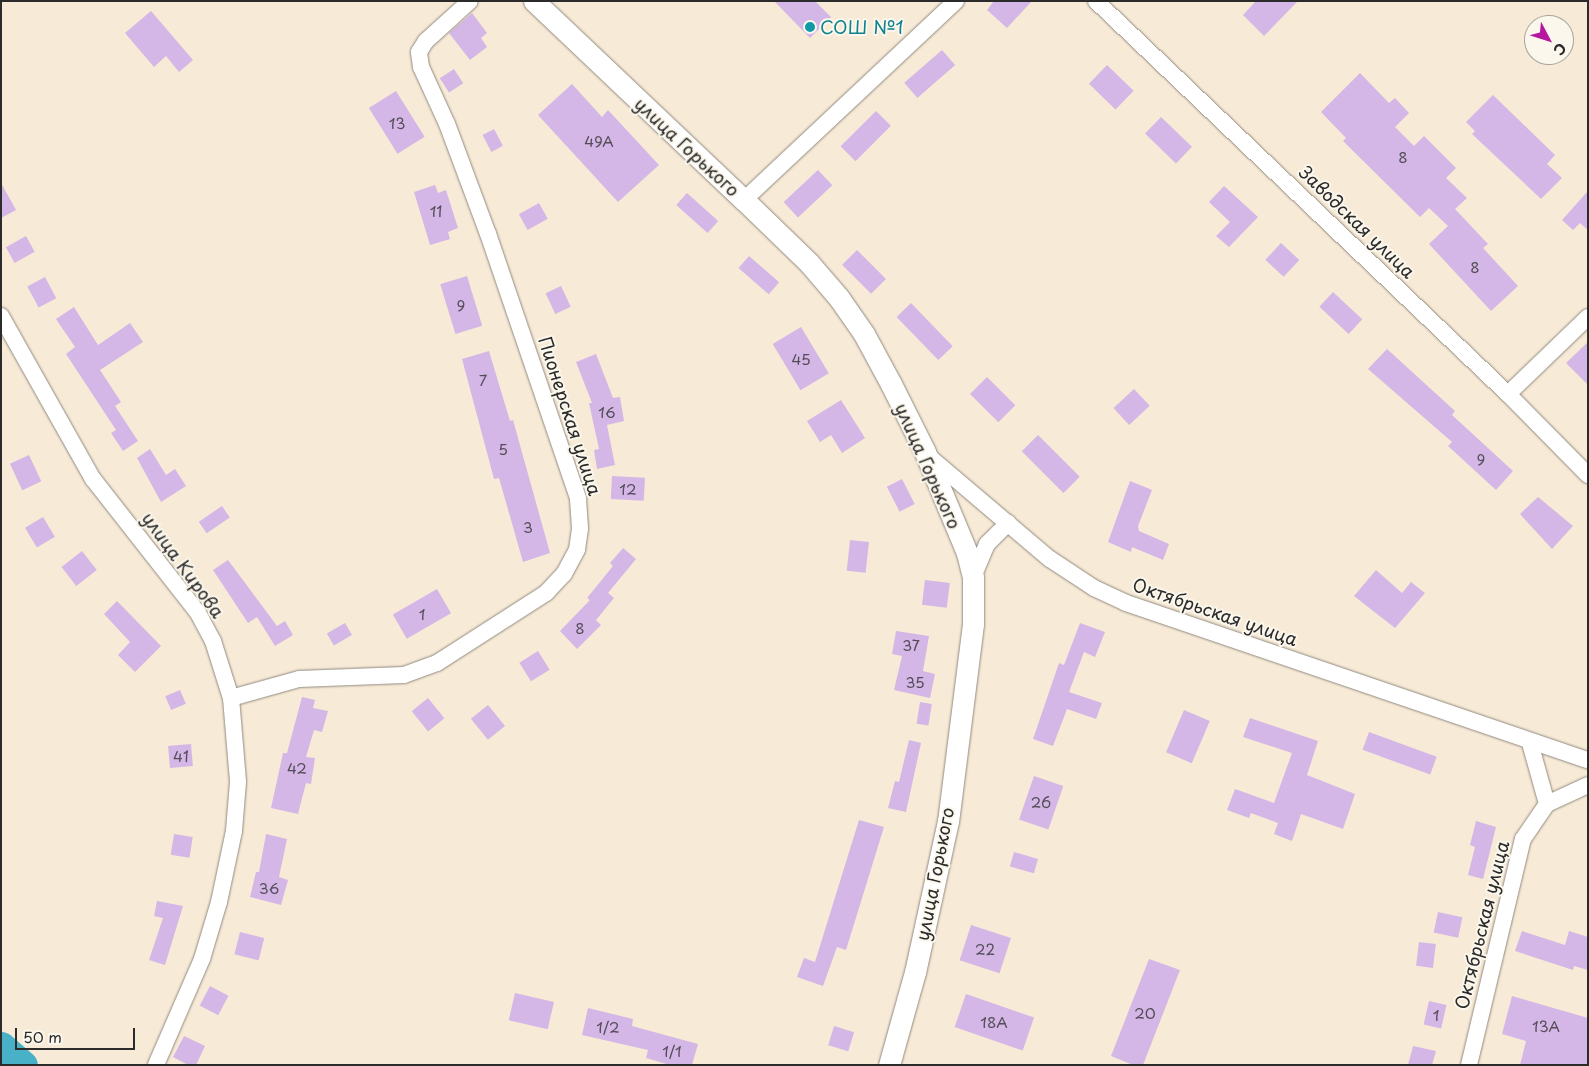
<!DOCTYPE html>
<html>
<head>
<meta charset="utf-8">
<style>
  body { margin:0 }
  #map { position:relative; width:1589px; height:1066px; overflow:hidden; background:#f7ead6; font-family:"Playpen Sans",sans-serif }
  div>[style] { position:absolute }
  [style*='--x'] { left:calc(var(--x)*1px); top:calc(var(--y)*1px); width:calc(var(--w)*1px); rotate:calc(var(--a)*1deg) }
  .river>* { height:29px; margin:-14.5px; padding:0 14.5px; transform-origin:14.5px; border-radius:14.5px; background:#48b1c7 }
  .building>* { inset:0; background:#d4b7e6; transform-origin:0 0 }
  .roads { filter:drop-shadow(0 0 1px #918a80) drop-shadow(0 0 1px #918a80) }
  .minor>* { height:16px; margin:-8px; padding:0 8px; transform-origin:8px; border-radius:8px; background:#fff }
  .major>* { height:21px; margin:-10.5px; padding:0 10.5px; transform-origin:10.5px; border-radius:10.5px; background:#fff }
  .dots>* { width:14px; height:14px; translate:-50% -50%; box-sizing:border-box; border:2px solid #fbf7ec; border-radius:50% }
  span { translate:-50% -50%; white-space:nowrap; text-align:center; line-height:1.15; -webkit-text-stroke:4px #fbf7ec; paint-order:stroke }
  .number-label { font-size:15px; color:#554e5a }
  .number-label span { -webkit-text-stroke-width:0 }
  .culture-label { font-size:18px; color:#0d838f }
  .left { translate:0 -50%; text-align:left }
  .street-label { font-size:18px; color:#2b2b2b }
  .frame { position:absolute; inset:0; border:2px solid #2b2b2b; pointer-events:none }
  .north { position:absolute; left:1524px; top:15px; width:50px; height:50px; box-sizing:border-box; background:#fbf7ec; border:1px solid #a8a59f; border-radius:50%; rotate:130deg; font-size:14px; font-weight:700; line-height:20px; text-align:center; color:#2b2b2b }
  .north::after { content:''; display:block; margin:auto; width:18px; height:22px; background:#b5179e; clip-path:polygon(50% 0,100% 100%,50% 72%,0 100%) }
  .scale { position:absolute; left:15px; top:1028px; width:120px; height:22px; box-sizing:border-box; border:2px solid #2b2b2b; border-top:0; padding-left:6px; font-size:15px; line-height:18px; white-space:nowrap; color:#2b2b2b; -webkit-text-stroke:4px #fbf7ec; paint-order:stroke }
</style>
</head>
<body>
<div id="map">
  <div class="river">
    <i style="--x:1;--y:1046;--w:29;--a:41"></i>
  </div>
  <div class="building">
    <i style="clip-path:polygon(774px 1px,815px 1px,831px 17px,810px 38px)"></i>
    <i style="clip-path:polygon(994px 1px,1032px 1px,1007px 28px,987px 10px)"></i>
    <i style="clip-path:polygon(1256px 1px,1298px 1px,1264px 36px,1243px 15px)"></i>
    <i style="clip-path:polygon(151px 11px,193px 60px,179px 72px,166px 56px,154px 67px,125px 33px)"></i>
    <i style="clip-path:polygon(472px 13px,487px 33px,481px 38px,487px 47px,470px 60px,449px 33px)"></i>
    <i style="left:942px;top:50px;width:20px;height:50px;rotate:49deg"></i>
    <i style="left:1107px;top:65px;width:37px;height:26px;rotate:44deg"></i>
    <i style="left:454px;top:69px;width:17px;height:17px;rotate:57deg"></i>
    <i style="clip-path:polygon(1360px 73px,1389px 103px,1395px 98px,1409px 113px,1395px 127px,1414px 146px,1424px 136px,1456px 168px,1446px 178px,1467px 198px,1455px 209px,1488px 244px,1483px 248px,1518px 286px,1491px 311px,1429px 244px,1448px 226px,1429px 208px,1420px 217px,1343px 141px,1346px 138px,1321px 112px)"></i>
    <i style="clip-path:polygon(572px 84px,602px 117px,608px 110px,659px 165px,618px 202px,538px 115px)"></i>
    <i style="left:396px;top:91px;width:54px;height:32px;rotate:58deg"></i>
    <i style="clip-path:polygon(1493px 95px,1555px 155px,1547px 164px,1562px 178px,1541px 199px,1472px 134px,1475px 131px,1466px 122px)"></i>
    <i style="left:876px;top:111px;width:21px;height:50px;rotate:45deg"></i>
    <i style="left:1161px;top:117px;width:43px;height:23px;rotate:44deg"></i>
    <i style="left:494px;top:129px;width:19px;height:13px;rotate:62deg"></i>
    <i style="left:818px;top:170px;width:21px;height:47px;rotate:47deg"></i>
    <i style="clip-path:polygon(1px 183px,16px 210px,1px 218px)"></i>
    <i style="clip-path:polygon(435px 185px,438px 193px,446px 190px,458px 228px,448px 232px,450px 239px,430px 245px,414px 192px)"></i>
    <i style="clip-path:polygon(1224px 186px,1258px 217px,1229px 247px,1216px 236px,1230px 222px,1209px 202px)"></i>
    <i style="clip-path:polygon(1588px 191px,1588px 230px,1580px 223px,1573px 230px,1562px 220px)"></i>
    <i style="left:687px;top:193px;width:42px;height:16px;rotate:42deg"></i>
    <i style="left:539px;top:203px;width:18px;height:23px;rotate:61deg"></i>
    <i style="left:26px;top:236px;width:18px;height:23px;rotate:61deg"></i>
    <i style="left:1281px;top:243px;width:25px;height:23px;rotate:43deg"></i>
    <i style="left:857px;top:250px;width:41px;height:21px;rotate:45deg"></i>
    <i style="left:749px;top:256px;width:40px;height:16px;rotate:41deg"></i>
    <i style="left:467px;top:276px;width:52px;height:28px;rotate:73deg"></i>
    <i style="left:45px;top:277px;width:24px;height:20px;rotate:62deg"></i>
    <i style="left:561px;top:286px;width:23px;height:17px;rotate:65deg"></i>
    <i style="left:1333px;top:292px;width:40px;height:20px;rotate:43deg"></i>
    <i style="left:911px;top:303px;width:60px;height:20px;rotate:46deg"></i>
    <i style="clip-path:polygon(74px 307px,98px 345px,130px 323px,143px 342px,100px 370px,121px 402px,115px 406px,138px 441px,123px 451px,111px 433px,116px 430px,66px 354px,75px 347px,56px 319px)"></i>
    <i style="left:801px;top:327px;width:54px;height:33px;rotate:59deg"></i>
    <i style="clip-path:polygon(1588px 342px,1588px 385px,1566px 363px)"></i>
    <i style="clip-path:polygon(1387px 349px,1455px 411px,1452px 415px,1513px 471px,1496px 490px,1448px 446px,1452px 442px,1368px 369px)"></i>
    <i style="clip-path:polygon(489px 351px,510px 421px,513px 420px,550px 553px,523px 562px,499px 478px,494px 479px,462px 359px)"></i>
    <i style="clip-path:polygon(596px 354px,613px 398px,620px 397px,624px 421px,607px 425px,615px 465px,597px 469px,594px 450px,599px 449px,589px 403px,592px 403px,576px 362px)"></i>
    <i style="left:987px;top:377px;width:40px;height:24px;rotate:45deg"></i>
    <i style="left:1134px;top:389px;width:23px;height:28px;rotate:47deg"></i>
    <i style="clip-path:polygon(841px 400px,865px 438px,842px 453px,831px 435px,820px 442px,807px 421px)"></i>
    <i style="left:1038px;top:435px;width:59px;height:23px;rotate:45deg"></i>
    <i style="clip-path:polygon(150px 449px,166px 475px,175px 469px,186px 486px,161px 502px,137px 458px)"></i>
    <i style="left:29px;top:455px;width:29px;height:21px;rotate:65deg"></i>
    <i style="left:612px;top:476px;width:33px;height:23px;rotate:3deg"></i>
    <i style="left:902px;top:479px;width:28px;height:17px;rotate:63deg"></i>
    <i style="clip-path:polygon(1130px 481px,1152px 490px,1138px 526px,1139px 531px,1169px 544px,1163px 560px,1132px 547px,1131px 552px,1108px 542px)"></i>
    <i style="clip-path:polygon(1538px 497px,1573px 526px,1552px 549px,1520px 514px)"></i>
    <i style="left:222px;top:506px;width:14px;height:28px;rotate:56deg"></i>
    <i style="left:43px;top:517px;width:23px;height:21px;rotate:59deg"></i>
    <i style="left:850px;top:540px;width:19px;height:31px;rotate:6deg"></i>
    <i style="clip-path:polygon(623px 548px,636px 559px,608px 593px,614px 598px,596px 620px,601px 625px,577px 649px,560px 631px,590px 600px,587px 598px,613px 566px,610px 563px)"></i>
    <i style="left:82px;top:551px;width:24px;height:26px;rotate:52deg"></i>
    <i style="clip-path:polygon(228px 560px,277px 626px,285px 621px,293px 635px,275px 646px,257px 617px,248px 623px,213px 570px)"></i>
    <i style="clip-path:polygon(1376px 570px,1402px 593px,1411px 582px,1425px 593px,1395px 628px,1354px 596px)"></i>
    <i style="left:925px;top:580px;width:25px;height:25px;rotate:7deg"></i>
    <i style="left:437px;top:589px;width:28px;height:51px;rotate:60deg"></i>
    <i style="clip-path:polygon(117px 601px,161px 646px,135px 672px,118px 655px,130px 642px,104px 614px)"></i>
    <i style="left:345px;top:623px;width:14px;height:21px;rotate:60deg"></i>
    <i style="clip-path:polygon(1080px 623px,1105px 632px,1095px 657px,1084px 652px,1069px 692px,1102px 703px,1096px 719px,1067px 709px,1053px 746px,1033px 739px,1059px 663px,1064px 665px)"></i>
    <i style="clip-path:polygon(896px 631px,929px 636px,923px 671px,935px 674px,930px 698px,894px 690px,902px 656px,892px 654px)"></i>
    <i style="left:538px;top:651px;width:22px;height:22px;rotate:58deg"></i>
    <i style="left:180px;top:690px;width:15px;height:16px;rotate:67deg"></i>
    <i style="clip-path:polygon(302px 697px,315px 700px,313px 708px,328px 711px,322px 732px,314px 730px,306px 757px,315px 758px,311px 784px,306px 783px,298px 814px,271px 808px,283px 753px,287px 753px)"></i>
    <i style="left:428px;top:698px;width:26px;height:21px;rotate:51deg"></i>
    <i style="left:920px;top:702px;width:12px;height:22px;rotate:9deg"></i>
    <i style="left:488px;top:705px;width:27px;height:22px;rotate:51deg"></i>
    <i style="left:1184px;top:710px;width:28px;height:46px;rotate:23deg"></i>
    <i style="clip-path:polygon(1250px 718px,1318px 741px,1307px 775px,1355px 794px,1343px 829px,1301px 814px,1292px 841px,1274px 834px,1278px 823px,1251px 813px,1249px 818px,1227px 810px,1235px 789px,1274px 803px,1292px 753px,1243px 737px)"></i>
    <i style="left:1369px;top:732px;width:72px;height:19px;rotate:20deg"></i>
    <i style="clip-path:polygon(909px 740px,921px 743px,906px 812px,888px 808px,895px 781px,899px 782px)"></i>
    <i style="left:191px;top:744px;width:22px;height:23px;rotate:85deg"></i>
    <i style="left:1034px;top:776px;width:31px;height:46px;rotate:19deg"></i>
    <i style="clip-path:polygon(859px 820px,884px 827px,846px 950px,837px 947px,823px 986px,797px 977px,804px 958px,815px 962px)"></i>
    <i style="clip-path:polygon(1476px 821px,1496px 827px,1483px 879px,1468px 875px,1475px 847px,1470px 845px)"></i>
    <i style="left:174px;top:834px;width:19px;height:21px;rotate:9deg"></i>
    <i style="clip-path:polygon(266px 834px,287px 839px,279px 877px,288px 880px,281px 905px,250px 897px,256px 872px,259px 872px)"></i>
    <i style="left:1014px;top:852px;width:25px;height:15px;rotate:16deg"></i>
    <i style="clip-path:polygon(157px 901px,183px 906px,165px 965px,149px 960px,163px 918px,154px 916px)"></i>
    <i style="left:1438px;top:912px;width:25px;height:21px;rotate:12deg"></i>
    <i style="left:971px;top:925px;width:42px;height:37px;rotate:18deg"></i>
    <i style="clip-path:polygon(1522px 931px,1565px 945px,1569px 931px,1588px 937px,1588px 970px,1574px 966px,1573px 970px,1515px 951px)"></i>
    <i style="left:240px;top:932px;width:25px;height:23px;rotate:14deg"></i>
    <i style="left:1419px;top:942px;width:17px;height:24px;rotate:7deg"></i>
    <i style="clip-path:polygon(1149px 959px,1180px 970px,1143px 1065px,1133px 1065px,1111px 1056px)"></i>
    <i style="left:210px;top:986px;width:21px;height:22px;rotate:28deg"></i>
    <i style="left:515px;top:993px;width:40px;height:28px;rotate:13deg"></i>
    <i style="left:966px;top:994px;width:72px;height:35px;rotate:19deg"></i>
    <i style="clip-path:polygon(1512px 996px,1588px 1018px,1588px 1065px,1520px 1065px,1526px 1041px,1502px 1034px)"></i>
    <i style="left:1429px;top:1001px;width:18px;height:24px;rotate:13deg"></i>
    <i style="clip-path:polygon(588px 1008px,633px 1019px,632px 1026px,698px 1044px,692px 1065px,670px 1065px,646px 1058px,648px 1050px,582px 1035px)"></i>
    <i style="left:834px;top:1026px;width:21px;height:20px;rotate:17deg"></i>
    <i style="clip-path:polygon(184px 1036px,205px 1046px,196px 1065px,188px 1065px,173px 1057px)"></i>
    <i style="clip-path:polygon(1413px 1046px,1436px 1051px,1432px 1065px,1408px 1065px)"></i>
  </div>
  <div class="roads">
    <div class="minor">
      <i style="--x:1096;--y:1;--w:569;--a:43.65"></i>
      <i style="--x:1508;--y:394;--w:114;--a:45.4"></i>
      <i style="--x:744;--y:200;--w:291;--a:-43.2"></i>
      <i style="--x:1;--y:316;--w:187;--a:60.6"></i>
      <i style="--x:93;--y:479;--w:170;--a:51.9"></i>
      <i style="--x:198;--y:613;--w:32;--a:62"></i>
      <i style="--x:213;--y:641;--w:60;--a:72.5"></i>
      <i style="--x:231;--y:698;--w:84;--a:85.2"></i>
      <i style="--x:238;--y:782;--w:49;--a:94.7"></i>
      <i style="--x:234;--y:831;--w:73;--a:101.9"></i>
      <i style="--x:219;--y:902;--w:59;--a:106.6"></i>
      <i style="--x:202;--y:959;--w:116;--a:113.5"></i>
      <i style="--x:1508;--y:394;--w:111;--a:-43.9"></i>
      <i style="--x:926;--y:454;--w:162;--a:40.3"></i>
      <i style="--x:1050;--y:559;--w:53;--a:33.4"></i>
      <i style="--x:1094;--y:588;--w:35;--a:25"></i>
      <i style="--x:1126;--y:603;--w:488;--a:18.8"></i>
      <i style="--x:973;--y:577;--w:36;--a:-67"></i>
      <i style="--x:987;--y:544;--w:30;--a:-45"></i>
      <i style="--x:231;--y:698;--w:71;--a:-15.6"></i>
      <i style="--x:299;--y:679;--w:105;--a:-2.2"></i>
      <i style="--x:404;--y:675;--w:35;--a:-20"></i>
      <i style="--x:437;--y:663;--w:130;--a:-32.7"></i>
      <i style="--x:546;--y:593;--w:26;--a:-47"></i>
      <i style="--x:564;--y:574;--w:27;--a:-62"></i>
      <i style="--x:577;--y:550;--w:22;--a:-82"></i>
      <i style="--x:580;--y:528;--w:30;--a:-94"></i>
      <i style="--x:578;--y:498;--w:279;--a:-108.8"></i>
      <i style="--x:488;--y:234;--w:117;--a:-110.4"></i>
      <i style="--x:447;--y:124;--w:63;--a:-114.5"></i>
      <i style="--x:421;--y:67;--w:15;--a:-98"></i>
      <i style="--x:419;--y:52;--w:13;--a:-58"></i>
      <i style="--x:426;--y:41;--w:59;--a:-42.3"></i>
      <i style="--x:1530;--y:743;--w:63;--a:74.4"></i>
      <i style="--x:1469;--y:1065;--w:232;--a:-76.6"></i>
      <i style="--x:1523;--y:839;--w:42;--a:-55.6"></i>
      <i style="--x:1547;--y:804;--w:45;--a:-24.9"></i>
    </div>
    <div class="major">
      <i style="--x:534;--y:1;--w:289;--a:43.5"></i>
      <i style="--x:744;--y:200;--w:91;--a:44.1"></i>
      <i style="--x:809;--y:263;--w:46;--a:49.4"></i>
      <i style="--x:839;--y:298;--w:44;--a:55.2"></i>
      <i style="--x:864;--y:334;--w:57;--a:61.6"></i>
      <i style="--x:891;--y:384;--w:76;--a:63.4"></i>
      <i style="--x:925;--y:452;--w:109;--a:67.4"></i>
      <i style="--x:967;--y:553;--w:25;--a:76"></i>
      <i style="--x:973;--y:577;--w:47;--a:90"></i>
      <i style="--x:973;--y:624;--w:199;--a:97.2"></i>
      <i style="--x:948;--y:821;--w:155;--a:102.3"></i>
      <i style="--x:915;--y:972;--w:97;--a:105.6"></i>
    </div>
  </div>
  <div class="dots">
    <i style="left:810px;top:27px;background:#0f9aa8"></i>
  </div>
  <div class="number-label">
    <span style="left:397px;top:123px">13</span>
    <span style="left:599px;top:141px">49А</span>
    <span style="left:1403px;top:157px">8</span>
    <span style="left:436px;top:211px">11</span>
    <span style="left:1475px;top:267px">8</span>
    <span style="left:461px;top:305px">9</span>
    <span style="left:801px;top:359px">45</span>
    <span style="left:483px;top:380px">7</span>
    <span style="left:607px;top:412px">16</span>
    <span style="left:503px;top:449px">5</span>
    <span style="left:1481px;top:459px">9</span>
    <span style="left:628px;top:489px">12</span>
    <span style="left:528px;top:527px">3</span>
    <span style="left:422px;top:614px">1</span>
    <span style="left:580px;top:628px">8</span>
    <span style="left:911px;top:645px">37</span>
    <span style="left:915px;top:682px">35</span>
    <span style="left:181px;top:756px">41</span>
    <span style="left:297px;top:768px">42</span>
    <span style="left:1041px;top:802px">26</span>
    <span style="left:269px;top:888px">36</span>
    <span style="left:985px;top:949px">22</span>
    <span style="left:1145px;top:1013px">20</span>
    <span style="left:1436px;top:1015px">1</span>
    <span style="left:994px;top:1022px">18А</span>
    <span style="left:1546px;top:1026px">13А</span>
    <span style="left:608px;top:1027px">1/2</span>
    <span style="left:672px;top:1051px">1/1</span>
  </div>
  <div class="culture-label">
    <span class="left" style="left:820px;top:27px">СОШ №1</span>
  </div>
  <div class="street-label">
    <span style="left:687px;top:147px;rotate:43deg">улица Горького</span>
    <span style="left:1357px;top:222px;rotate:44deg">Заводская улица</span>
    <span style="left:570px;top:416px;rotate:72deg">Пионерская улица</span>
    <span style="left:928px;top:466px;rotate:66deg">улица Горького</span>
    <span style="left:183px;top:565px;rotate:54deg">улица Кирова</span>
    <span style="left:1215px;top:612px;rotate:19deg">Октябрьская улица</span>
    <span style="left:935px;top:874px;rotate:-79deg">улица Горького</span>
    <span style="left:1482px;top:925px;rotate:-76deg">Октябрьская улица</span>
  </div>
  <div class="frame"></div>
  <div class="north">С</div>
  <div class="scale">50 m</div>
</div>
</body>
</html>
